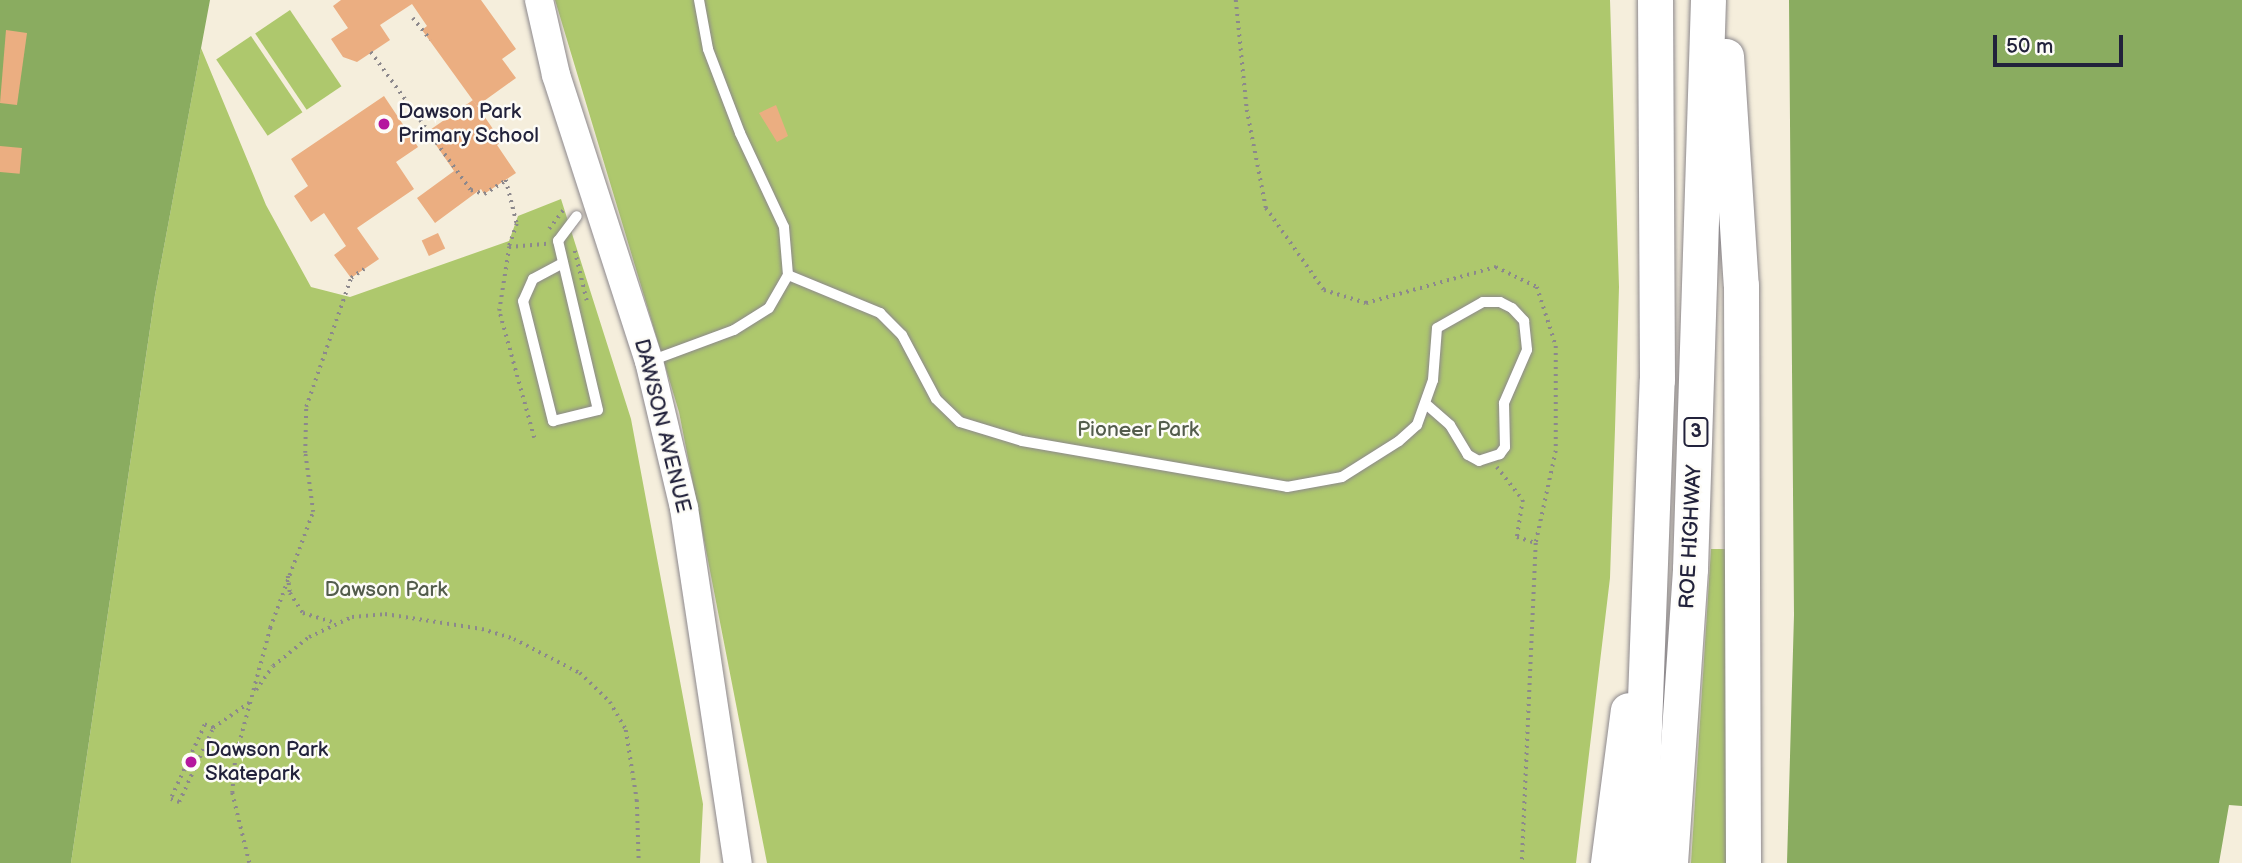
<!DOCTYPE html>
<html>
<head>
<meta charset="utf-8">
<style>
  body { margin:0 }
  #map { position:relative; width:2242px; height:863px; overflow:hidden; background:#f5eedc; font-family:"Balsamiq Sans",sans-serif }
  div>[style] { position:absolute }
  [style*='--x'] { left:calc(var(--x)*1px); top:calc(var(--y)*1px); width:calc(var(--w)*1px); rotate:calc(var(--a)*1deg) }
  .green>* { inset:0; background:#aec86d; transform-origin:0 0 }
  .forest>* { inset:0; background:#8aac60 }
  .building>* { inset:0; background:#ebae81; transform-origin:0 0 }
  .path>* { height:3.5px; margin-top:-1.75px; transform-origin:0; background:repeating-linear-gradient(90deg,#8c888c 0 2px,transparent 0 7px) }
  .roads { filter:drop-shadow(0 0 2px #8c888c) drop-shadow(0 0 2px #8c888c) }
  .lane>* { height:10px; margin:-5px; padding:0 5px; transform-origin:5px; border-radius:5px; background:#fff }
  .secondary>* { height:28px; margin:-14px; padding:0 14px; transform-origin:14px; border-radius:14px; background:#fff }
  .highway>* { height:35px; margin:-17.5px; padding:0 17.5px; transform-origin:17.5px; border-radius:17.5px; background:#fff }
  .dots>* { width:19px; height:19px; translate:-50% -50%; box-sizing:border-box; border:4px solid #fdfcf7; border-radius:50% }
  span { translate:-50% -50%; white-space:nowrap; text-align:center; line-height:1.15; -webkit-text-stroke:5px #fdfcf7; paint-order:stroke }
  .shield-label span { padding:2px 5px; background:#fdfcf7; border:2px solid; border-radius:5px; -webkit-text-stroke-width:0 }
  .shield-label { font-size:19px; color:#22223b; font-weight:700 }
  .poi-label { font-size:21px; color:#22223b }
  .left { translate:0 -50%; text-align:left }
  .street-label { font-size:21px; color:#22223b }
  .park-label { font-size:21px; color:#535c4c }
  .scale { position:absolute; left:1993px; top:35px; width:130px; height:32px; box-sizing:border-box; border:4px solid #22223b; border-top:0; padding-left:9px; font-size:21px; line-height:24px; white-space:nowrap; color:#22223b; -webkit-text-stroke:5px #fdfcf7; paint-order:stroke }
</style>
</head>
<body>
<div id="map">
  <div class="green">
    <i style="clip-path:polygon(555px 0,1610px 0,1619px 287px,1615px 429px,1610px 578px,1576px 863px,767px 863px,679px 412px)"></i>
    <i style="left:290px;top:10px;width:92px;height:42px;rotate:56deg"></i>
    <i style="left:251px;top:36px;width:92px;height:42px;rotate:56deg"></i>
    <i style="clip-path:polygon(201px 48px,266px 205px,311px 287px,350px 297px,509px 241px,518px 216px,561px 199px,631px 419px,703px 804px,700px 863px,71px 863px,155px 295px)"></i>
    <i style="clip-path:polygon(1711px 549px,1737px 549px,1735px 863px,1691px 863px)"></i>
  </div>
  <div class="forest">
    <i style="clip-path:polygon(0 0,210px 0,155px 295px,71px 863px,0 863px)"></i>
    <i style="clip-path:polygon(1789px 0,2242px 0,2242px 806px,2229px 805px,2219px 863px,1787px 863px,1794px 615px)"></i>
  </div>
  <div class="building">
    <i style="clip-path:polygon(341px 0,481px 0,516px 49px,502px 59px,516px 78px,477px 106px,422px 30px,427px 26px,412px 4px,380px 25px,390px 40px,357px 62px,343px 57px,331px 39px,348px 28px,333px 6px)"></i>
    <i style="clip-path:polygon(6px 30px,27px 33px,17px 105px,0 103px)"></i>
    <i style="clip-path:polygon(384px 96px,418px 147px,396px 162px,414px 189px,357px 228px,379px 259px,351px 278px,334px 255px,346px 246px,324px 213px,311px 222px,294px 196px,308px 186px,291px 159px)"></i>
    <i style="clip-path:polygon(473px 100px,502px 142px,497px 145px,516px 173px,484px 194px,481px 189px,435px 223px,417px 198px,454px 171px,427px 132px)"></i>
    <i style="clip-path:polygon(776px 105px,788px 136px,777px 142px,759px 113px)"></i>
    <i style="left:0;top:146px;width:22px;height:26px;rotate:5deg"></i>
    <i style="left:438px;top:233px;width:17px;height:18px;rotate:65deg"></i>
  </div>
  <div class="path">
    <i style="--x:1236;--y:0;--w:111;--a:84.3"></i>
    <i style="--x:1247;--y:110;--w:100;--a:79"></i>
    <i style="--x:1266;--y:208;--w:100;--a:54.7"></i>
    <i style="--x:1324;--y:290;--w:44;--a:17.2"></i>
    <i style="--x:1366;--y:303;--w:135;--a:-15.5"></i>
    <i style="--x:1496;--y:267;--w:46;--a:26"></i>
    <i style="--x:1537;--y:287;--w:62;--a:72.1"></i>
    <i style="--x:1556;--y:346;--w:105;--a:90"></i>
    <i style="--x:1556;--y:451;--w:94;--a:102.3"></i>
    <i style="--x:1536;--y:543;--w:320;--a:92.5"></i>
    <i style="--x:413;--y:18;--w:28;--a:51"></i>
    <i style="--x:371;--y:52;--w:170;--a:54.1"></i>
    <i style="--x:471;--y:190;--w:14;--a:17"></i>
    <i style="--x:484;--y:194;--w:26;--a:-32"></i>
    <i style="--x:506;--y:180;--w:45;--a:76"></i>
    <i style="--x:517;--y:224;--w:24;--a:109"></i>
    <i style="--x:549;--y:229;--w:26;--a:-53"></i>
    <i style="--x:575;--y:251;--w:51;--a:76.5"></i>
    <i style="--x:534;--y:438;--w:132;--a:-105.4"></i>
    <i style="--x:499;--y:311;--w:65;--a:-81.1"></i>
    <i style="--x:509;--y:247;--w:38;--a:-5"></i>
    <i style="--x:1497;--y:467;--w:42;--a:51.8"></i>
    <i style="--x:1523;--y:500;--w:37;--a:99"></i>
    <i style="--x:1517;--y:537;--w:20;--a:18"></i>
    <i style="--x:288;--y:576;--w:17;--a:83"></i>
    <i style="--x:290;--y:593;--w:24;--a:57"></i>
    <i style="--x:303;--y:613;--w:31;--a:17"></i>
    <i style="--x:256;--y:690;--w:29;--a:-55"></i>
    <i style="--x:273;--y:666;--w:46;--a:-38.9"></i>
    <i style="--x:309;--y:637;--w:47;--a:-24.9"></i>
    <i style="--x:352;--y:617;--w:33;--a:-5"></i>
    <i style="--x:385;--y:614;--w:98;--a:8.8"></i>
    <i style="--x:482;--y:629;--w:34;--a:17"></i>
    <i style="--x:514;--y:639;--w:74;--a:27.3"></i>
    <i style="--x:580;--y:673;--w:42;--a:44"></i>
    <i style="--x:610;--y:702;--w:32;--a:60"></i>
    <i style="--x:626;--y:730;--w:71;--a:81.1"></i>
    <i style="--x:637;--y:800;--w:63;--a:88.2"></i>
    <i style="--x:213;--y:728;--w:9;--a:-159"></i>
    <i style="--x:205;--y:725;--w:81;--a:114.7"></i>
    <i style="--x:171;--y:799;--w:9;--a:21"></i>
    <i style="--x:179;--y:802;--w:81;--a:-65.3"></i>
    <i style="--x:213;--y:728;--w:45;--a:-35.1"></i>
    <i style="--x:249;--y:863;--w:72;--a:-103.7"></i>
    <i style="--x:232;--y:793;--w:35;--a:-85"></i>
    <i style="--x:235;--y:758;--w:135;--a:-74.9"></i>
    <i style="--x:270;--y:628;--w:124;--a:-69.7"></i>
    <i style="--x:313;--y:512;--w:60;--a:-97.7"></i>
    <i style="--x:305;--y:453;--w:46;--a:-88.8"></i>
    <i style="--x:306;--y:407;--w:137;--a:-70.8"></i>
    <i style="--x:351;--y:278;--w:16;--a:-35"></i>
  </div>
  <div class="roads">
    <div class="lane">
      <i style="--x:563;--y:263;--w:34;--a:152"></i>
      <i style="--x:533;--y:279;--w:24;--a:114"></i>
      <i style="--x:523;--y:301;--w:124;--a:76"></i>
      <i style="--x:553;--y:421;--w:46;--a:-13.7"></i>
      <i style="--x:598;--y:410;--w:174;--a:-103.3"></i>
      <i style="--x:558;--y:241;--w:31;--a:-53"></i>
      <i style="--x:788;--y:275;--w:100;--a:22.4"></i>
      <i style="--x:880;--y:313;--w:31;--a:45"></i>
      <i style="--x:902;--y:335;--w:72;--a:62"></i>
      <i style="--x:936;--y:399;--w:33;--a:44"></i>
      <i style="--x:960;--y:422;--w:65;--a:17"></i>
      <i style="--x:1022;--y:441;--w:269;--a:9.8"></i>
      <i style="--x:1287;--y:487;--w:56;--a:-10.3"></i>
      <i style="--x:1342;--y:477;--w:67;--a:-32.3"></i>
      <i style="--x:1399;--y:441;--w:24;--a:-42"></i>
      <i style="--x:1417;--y:425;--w:48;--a:-70.4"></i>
      <i style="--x:1433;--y:380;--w:52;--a:-85.6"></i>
      <i style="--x:1437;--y:328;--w:53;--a:-29.5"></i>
      <i style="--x:1483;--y:302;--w:17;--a:0"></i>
      <i style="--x:1500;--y:302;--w:13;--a:27"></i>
      <i style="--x:1512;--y:308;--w:18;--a:47"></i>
      <i style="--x:1524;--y:321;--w:29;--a:84"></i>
      <i style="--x:1527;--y:350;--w:58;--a:113.5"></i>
      <i style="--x:1504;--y:403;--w:44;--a:88.7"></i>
      <i style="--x:1505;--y:447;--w:9;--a:126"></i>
      <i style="--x:1500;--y:454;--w:22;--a:162"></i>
      <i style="--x:1479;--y:461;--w:13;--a:-151"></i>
      <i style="--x:1468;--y:455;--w:35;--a:-121"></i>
      <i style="--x:1450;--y:425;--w:33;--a:-139"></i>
      <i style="--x:653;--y:360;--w:86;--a:-20.3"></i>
      <i style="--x:734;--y:330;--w:41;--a:-32.2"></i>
      <i style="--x:769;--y:308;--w:38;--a:-60"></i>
      <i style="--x:788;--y:275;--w:48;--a:-94.8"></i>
      <i style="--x:784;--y:227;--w:104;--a:-115.1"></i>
      <i style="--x:740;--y:133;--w:90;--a:-110.9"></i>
      <i style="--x:708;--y:49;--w:50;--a:-100.4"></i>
    </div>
    <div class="secondary">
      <i style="--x:539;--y:0;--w:77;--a:77.2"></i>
      <i style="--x:556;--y:75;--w:301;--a:72"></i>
      <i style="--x:649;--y:361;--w:151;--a:76.6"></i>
      <i style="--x:684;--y:508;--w:359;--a:81.4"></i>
    </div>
    <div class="highway">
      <i style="--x:1726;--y:56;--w:229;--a:86.3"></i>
      <i style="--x:1741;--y:285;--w:578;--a:89.8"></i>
      <i style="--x:1608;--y:863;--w:154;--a:-82.6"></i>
      <i style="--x:1639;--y:863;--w:483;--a:-87.9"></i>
      <i style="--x:1657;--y:380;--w:380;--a:-90.3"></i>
      <i style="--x:1670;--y:863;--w:295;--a:-86.1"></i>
      <i style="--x:1690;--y:569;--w:569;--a:-88.19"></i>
    </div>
  </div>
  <div class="dots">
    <i style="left:384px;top:124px;background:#b5179e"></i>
    <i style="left:191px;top:762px;background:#b5179e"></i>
  </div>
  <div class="shield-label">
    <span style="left:1696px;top:432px">3</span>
  </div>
  <div class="poi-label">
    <span class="left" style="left:398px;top:124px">Dawson Park<br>Primary School</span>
    <span class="left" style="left:205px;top:762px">Dawson Park<br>Skatepark</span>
  </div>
  <div class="street-label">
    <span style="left:662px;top:426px;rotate:76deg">DAWSON AVENUE</span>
    <span style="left:1691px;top:537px;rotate:-87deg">ROE HIGHWAY</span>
  </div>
  <div class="park-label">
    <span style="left:1138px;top:430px">Pioneer Park</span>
    <span style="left:386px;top:590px">Dawson Park</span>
  </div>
  <div class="scale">50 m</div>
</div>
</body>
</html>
